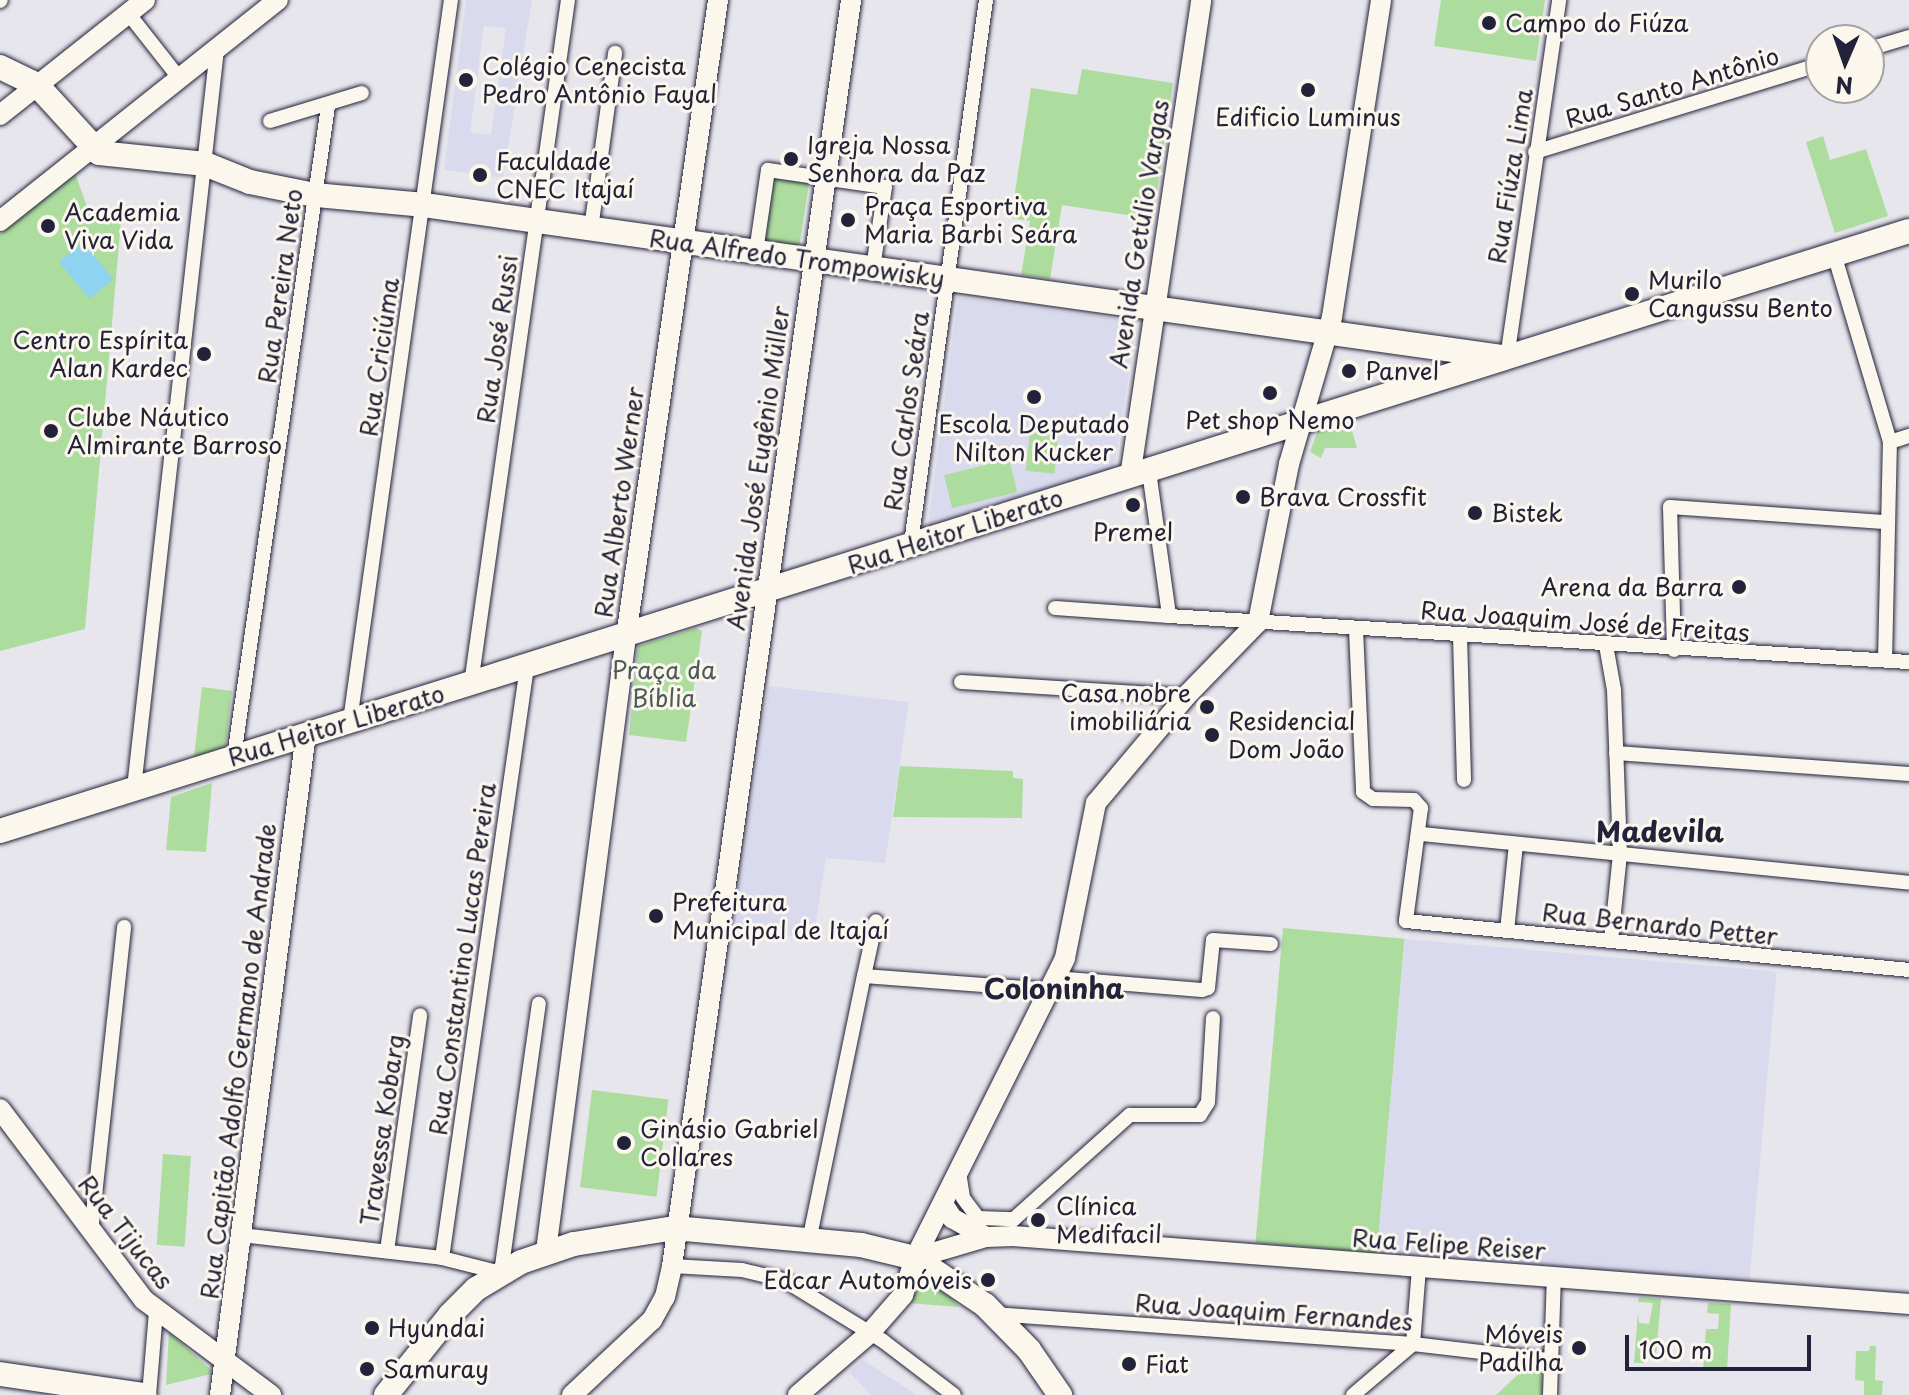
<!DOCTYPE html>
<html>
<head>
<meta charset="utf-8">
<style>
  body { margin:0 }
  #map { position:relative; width:1909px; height:1395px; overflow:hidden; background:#e8e6ed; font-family:"Playpen Sans",sans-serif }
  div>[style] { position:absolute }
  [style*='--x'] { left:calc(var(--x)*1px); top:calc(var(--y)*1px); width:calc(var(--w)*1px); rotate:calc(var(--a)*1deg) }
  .built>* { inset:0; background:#dadaee; transform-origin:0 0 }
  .green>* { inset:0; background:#addd9e; transform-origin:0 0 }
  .water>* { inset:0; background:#8ed3ef; transform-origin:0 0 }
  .roads { filter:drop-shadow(0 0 2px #22223b) drop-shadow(0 0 2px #22223b) }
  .street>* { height:14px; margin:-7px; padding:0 7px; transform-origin:7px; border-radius:7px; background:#fbf7ec }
  .secondary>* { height:20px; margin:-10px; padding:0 10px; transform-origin:10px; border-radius:10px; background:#fbf7ec }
  .primary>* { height:24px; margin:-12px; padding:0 12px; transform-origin:12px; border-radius:12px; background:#fbf7ec }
  .dots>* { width:22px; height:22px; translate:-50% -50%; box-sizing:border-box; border:4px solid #fbf7ec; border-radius:50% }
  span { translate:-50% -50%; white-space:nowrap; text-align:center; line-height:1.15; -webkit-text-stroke:6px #fbf7ec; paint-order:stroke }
  .poi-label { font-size:24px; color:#22223b }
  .left { translate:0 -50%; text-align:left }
  .right { translate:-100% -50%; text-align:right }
  .street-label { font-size:24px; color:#22223b }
  .park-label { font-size:24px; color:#4c5a59 }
  .quarter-label { font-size:28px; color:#22223b; font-weight:700 }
  .north { position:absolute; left:1805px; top:24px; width:80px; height:80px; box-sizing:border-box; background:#fbf7ec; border:2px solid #a4a2a5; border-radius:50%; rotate:182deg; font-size:22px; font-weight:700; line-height:32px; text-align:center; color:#22223b }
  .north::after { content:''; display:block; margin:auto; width:28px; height:36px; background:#22223b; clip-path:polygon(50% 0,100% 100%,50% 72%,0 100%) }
  .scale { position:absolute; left:1625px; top:1335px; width:186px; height:36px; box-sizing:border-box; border:4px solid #22223b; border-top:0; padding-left:10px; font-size:24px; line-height:28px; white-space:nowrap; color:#22223b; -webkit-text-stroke:6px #fbf7ec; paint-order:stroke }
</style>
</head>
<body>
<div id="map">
  <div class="built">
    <i style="clip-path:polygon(evenodd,466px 0,532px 0,503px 178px,444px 170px,466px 0,484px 26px,506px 28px,491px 135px,470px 132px,484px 26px)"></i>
    <i style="clip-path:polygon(958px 297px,1134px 321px,1136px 326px,1114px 468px,928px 526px)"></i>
    <i style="clip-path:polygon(768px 686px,909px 702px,885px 863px,826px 858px,813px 939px,732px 928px)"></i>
    <i style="left:1405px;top:939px;width:373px;height:315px;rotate:5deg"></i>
    <i style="clip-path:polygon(863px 1360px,911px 1391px,916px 1395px,871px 1395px,849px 1372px)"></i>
  </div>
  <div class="green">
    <i style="clip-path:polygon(1441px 0,1545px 0,1536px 61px,1434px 46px)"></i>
    <i style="clip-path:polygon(1082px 69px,1173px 83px,1153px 219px,1062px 205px,1050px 279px,1021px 275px,1030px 221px,1011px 218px,1031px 88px,1077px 95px)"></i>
    <i style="clip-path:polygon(1823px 136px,1830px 160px,1866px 149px,1888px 216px,1835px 233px,1806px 142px)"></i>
    <i style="clip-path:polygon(75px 173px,92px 220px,121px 222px,85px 629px,0 651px,0 234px)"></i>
    <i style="left:771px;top:175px;width:39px;height:67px;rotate:9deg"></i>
    <i style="left:1031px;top:420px;width:29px;height:51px;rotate:6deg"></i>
    <i style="clip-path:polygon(1349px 420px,1357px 448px,1325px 448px,1321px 458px,1310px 452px,1318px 430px)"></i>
    <i style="left:1009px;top:459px;width:34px;height:67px;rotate:76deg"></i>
    <i style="clip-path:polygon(696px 628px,702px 631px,686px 742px,629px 735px,638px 646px)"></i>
    <i style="clip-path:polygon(202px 687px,232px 691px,225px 748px,194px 757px)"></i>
    <i style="clip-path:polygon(900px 766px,1013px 771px,1013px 778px,1023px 779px,1022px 818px,893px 817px)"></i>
    <i style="clip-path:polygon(212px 783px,206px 852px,166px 850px,171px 797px)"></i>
    <i style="left:1283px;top:928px;width:122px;height:316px;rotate:5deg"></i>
    <i style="left:592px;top:1090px;width:77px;height:98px;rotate:7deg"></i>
    <i style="left:163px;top:1154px;width:28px;height:91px;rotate:4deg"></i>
    <i style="clip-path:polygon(931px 1285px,941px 1288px,959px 1307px,908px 1303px,918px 1288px)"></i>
    <i style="clip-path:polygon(1639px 1297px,1661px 1299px,1656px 1356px,1645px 1355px,1644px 1363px,1634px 1363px,1638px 1311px,1639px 1323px,1649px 1324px,1653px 1303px,1638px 1302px)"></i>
    <i style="clip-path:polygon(1708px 1303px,1731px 1304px,1727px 1370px,1703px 1368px,1706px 1329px,1718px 1329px,1719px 1314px,1707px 1313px)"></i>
    <i style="clip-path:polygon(169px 1332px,210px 1369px,211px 1374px,166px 1385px)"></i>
    <i style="clip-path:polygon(1870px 1346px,1876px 1346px,1875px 1380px,1883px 1381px,1882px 1395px,1864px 1395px,1864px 1381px,1855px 1380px,1856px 1351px,1869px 1351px)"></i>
    <i style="clip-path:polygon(1527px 1366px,1542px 1369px,1542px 1395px,1496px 1395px)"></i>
  </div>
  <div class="water">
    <i style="left:83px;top:242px;width:48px;height:31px;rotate:51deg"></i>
  </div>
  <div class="roads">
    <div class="street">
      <i style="--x:0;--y:1;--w:1;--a:-45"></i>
      <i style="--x:128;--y:13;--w:84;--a:51.8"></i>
      <i style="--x:1869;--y:49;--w:42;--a:-16.7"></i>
      <i style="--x:270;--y:121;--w:96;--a:-16.9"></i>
      <i style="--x:1535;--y:152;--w:299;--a:-17.1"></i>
      <i style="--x:591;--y:229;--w:178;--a:-82.2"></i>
      <i style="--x:756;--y:252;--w:83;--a:-81.7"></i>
      <i style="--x:768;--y:170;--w:118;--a:8.3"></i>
      <i style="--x:885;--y:187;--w:82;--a:98.4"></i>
      <i style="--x:1834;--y:254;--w:196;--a:73.4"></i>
      <i style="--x:1890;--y:442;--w:20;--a:-18"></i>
      <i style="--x:1507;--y:358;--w:362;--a:-81.7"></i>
      <i style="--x:1149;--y:471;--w:146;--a:82.1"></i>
      <i style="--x:1169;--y:616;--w:741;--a:3.56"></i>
      <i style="--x:911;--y:543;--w:548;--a:-82.14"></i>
      <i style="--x:1055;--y:608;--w:114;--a:4"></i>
      <i style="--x:1356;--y:629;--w:163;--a:87.5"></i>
      <i style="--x:1363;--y:792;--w:12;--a:35"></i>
      <i style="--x:1373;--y:799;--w:41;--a:1.4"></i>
      <i style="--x:1414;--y:800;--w:11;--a:49"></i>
      <i style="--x:1421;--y:808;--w:114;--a:97.6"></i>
      <i style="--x:1406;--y:921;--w:505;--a:5.56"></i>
      <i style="--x:1460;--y:636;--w:144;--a:88.4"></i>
      <i style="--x:1606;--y:645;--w:46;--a:79.9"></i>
      <i style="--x:1614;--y:690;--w:164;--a:87.9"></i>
      <i style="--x:1620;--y:854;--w:87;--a:95.9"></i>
      <i style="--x:1674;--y:650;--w:143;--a:-91.6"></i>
      <i style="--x:1670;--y:507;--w:218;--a:4"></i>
      <i style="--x:1885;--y:660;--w:218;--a:-88.7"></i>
      <i style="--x:961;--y:682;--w:225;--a:3.6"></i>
      <i style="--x:471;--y:684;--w:691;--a:-81.93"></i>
      <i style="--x:350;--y:721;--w:728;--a:-82.03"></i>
      <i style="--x:1616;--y:753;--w:294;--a:4.1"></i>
      <i style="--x:234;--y:757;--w:658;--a:-81.78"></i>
      <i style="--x:134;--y:788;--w:744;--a:-83.59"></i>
      <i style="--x:1421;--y:834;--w:490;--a:5.7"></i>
      <i style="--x:1507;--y:931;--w:87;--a:-84.1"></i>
      <i style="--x:864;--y:976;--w:56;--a:-77.7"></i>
      <i style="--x:1055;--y:978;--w:147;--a:4.7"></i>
      <i style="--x:1202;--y:990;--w:6;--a:-18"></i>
      <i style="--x:1208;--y:988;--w:48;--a:-84.1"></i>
      <i style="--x:1213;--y:940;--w:58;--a:3.9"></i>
      <i style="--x:959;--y:1172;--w:26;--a:81"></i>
      <i style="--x:963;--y:1198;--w:25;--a:53"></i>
      <i style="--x:978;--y:1218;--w:36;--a:2"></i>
      <i style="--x:1014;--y:1219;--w:156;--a:-41.9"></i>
      <i style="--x:1130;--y:1115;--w:70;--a:0"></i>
      <i style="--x:1200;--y:1115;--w:15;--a:-58"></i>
      <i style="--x:1208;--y:1102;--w:84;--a:-86.6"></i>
      <i style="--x:91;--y:1232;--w:307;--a:-83.8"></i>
      <i style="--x:241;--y:1235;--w:202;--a:6.5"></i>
      <i style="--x:442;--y:1258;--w:61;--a:14.3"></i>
      <i style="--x:501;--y:1273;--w:272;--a:-82"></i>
      <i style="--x:809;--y:1241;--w:271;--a:-78.3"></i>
      <i style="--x:864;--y:976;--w:186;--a:4.3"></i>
      <i style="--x:387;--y:1251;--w:238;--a:-82"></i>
      <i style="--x:442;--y:1258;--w:597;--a:-81.82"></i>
      <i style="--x:672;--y:1266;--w:70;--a:3.3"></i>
      <i style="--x:742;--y:1270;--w:43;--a:13.4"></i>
      <i style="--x:784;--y:1280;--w:116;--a:31.6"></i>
      <i style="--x:883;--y:1341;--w:89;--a:37.3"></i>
      <i style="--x:993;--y:1314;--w:421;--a:4.1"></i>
      <i style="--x:1413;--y:1344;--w:138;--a:6.7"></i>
      <i style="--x:149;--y:1395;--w:83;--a:-85.2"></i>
      <i style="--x:1353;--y:1395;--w:79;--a:-40.4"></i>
      <i style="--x:1413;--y:1344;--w:76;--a:-85.5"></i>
      <i style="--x:1550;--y:1395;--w:118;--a:-88.1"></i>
    </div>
    <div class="secondary">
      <i style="--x:0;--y:115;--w:185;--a:-38.4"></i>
      <i style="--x:0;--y:221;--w:355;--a:-38.5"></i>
      <i style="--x:1130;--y:477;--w:482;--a:-81.5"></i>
      <i style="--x:0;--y:1109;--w:239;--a:53"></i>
      <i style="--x:144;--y:1300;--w:159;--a:36.8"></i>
      <i style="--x:943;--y:1204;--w:17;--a:57"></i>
      <i style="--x:952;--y:1218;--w:39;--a:29"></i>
      <i style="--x:546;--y:1251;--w:619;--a:-82.58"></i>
      <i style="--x:626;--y:637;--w:644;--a:-81.78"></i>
      <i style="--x:915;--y:1258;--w:74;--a:-16.5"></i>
      <i style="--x:986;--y:1237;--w:27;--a:-2"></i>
      <i style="--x:1013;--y:1236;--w:899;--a:4.34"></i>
      <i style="--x:220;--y:1395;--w:667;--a:-82.59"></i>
      <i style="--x:572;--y:1395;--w:110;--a:-43.2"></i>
      <i style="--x:652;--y:1320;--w:26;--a:-61"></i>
      <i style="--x:665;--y:1297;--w:32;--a:-77"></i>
      <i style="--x:672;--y:1266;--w:1279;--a:-81.95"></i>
      <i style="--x:798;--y:1395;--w:94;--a:-40.7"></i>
      <i style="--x:869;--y:1334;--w:52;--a:-48.9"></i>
      <i style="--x:903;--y:1295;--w:39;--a:-72"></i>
      <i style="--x:915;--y:1258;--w:335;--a:-63.4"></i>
      <i style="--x:1065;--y:958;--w:158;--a:-78.7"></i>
      <i style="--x:1096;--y:803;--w:140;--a:-49.9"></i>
      <i style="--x:1186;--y:696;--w:103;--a:-45.8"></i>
      <i style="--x:1258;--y:622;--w:161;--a:-78.9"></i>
      <i style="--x:1289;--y:464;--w:153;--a:-73.7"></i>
      <i style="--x:1332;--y:317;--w:321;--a:-81.2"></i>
    </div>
    <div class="primary">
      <i style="--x:0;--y:67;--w:41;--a:25.9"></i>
      <i style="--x:37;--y:85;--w:92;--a:47.6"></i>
      <i style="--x:99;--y:153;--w:107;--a:5.9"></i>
      <i style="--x:205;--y:164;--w:48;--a:21.8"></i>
      <i style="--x:250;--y:182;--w:66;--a:11.3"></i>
      <i style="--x:315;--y:195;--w:109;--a:5.2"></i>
      <i style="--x:424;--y:205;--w:1088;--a:8.03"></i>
      <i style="--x:0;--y:831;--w:2001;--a:-17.45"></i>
      <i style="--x:0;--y:1374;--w:146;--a:8.3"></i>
      <i style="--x:386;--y:1395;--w:102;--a:-51.3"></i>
      <i style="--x:450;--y:1315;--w:37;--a:-45"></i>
      <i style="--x:476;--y:1289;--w:52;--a:-31"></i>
      <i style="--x:521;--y:1262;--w:56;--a:-18.8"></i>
      <i style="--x:574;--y:1244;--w:101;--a:-9.1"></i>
      <i style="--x:674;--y:1228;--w:188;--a:5.2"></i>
      <i style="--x:861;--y:1245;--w:56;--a:13.5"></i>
      <i style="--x:915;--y:1258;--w:84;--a:33.9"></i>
      <i style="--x:985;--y:1305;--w:63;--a:45.6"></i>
      <i style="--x:1029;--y:1350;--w:55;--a:55.4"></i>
    </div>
  </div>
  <div class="dots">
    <i style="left:1489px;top:23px;background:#22223b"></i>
    <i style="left:466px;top:80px;background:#22223b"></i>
    <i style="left:1308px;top:90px;background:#22223b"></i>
    <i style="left:791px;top:159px;background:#22223b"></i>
    <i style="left:480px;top:175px;background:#22223b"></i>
    <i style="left:848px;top:220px;background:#22223b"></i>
    <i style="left:48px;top:226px;background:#22223b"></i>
    <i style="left:1632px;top:294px;background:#22223b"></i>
    <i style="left:204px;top:354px;background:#22223b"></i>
    <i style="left:1349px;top:371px;background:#22223b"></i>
    <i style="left:1270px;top:393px;background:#22223b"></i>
    <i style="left:1034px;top:397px;background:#22223b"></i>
    <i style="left:51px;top:431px;background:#22223b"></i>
    <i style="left:1243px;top:497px;background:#22223b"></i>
    <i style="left:1133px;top:505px;background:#22223b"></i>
    <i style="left:1475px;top:513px;background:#22223b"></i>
    <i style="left:1739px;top:587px;background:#22223b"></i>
    <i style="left:1207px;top:707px;background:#22223b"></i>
    <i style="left:1212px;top:735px;background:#22223b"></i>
    <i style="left:656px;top:916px;background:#22223b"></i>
    <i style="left:624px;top:1143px;background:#22223b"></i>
    <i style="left:1038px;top:1220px;background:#22223b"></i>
    <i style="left:988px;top:1280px;background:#22223b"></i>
    <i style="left:372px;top:1328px;background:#22223b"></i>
    <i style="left:1579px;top:1348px;background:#22223b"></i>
    <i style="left:1129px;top:1364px;background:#22223b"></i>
    <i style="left:367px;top:1369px;background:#22223b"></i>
  </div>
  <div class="poi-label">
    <span class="left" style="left:1505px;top:23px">Campo do Fiúza</span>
    <span class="left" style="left:482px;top:80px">Colégio Cenecista<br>Pedro Antônio Fayal</span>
    <span style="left:1308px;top:117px">Edificio Luminus</span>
    <span class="left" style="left:807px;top:159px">Igreja Nossa<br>Senhora da Paz</span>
    <span class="left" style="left:496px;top:175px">Faculdade<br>CNEC Itajaí</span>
    <span class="left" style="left:864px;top:220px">Praça Esportiva<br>Maria Barbi Seára</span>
    <span class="left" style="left:64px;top:226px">Academia<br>Viva Vida</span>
    <span class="left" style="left:1648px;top:294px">Murilo<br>Cangussu Bento</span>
    <span class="right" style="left:188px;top:354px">Centro Espírita<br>Alan Kardec</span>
    <span class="left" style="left:1365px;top:371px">Panvel</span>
    <span class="left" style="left:67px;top:431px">Clube Náutico<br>Almirante Barroso</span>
    <span style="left:1270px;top:420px">Pet shop Nemo</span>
    <span style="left:1034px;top:438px">Escola Deputado<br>Nilton Kucker</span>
    <span class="left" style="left:1259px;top:497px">Brava Crossfit</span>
    <span class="left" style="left:1491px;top:513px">Bistek</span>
    <span style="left:1133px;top:532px">Premel</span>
    <span class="right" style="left:1723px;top:587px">Arena da Barra</span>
    <span class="right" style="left:1191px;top:707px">Casa nobre<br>imobiliária</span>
    <span class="left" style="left:1228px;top:735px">Residencial<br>Dom João</span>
    <span class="left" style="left:672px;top:916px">Prefeitura<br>Municipal de Itajaí</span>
    <span class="left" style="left:640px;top:1143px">Ginásio Gabriel<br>Collares</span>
    <span class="left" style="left:1056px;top:1220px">Clínica<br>Medifacil</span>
    <span class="right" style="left:972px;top:1280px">Edcar Automóveis</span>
    <span class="left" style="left:388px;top:1328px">Hyundai</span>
    <span class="right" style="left:1563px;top:1348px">Móveis<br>Padilha</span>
    <span class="left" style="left:1145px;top:1364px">Fiat</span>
    <span class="left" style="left:383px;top:1369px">Samuray</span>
  </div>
  <div class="street-label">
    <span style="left:1672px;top:87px;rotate:-17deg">Rua Santo Antônio</span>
    <span style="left:1510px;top:176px;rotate:-81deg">Rua Fiúza Lima</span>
    <span style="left:1139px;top:234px;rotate:-81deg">Avenida Getúlio Vargas</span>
    <span style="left:797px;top:258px;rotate:8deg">Rua Alfredo Trompowisky</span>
    <span style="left:280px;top:286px;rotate:-82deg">Rua Pereira Neto</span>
    <span style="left:497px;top:339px;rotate:-82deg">Rua José Russi</span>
    <span style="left:379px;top:357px;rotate:-82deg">Rua Criciúma</span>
    <span style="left:906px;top:411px;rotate:-82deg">Rua Carlos Seára</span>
    <span style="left:758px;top:468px;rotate:-82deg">Avenida José Eugênio Müller</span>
    <span style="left:619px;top:502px;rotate:-82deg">Rua Alberto Werner</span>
    <span style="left:955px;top:531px;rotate:-18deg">Rua Heitor Liberato</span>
    <span style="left:1585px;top:621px;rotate:4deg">Rua Joaquim José de Freitas</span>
    <span style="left:336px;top:725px;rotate:-17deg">Rua Heitor Liberato</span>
    <span style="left:1660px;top:924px;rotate:6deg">Rua Bernardo Petter</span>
    <span style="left:462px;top:959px;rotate:-82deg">Rua Constantino Lucas Pereira</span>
    <span style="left:238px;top:1061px;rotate:-83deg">Rua Capitão Adolfo Germano de Andrade</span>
    <span style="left:382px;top:1130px;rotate:-82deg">Travessa Kobarg</span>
    <span style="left:126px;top:1232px;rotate:52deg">Rua Tijucas</span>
    <span style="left:1449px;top:1244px;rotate:4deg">Rua Felipe Reiser</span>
    <span style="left:1274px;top:1312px;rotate:4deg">Rua Joaquim Fernandes</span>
  </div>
  <div class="park-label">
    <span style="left:664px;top:684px">Praça da<br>Bíblia</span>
  </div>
  <div class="quarter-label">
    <span style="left:1660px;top:831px">Madevila</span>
    <span style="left:1054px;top:988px">Coloninha</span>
  </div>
  <div class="north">N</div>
  <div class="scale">100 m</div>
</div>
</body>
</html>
